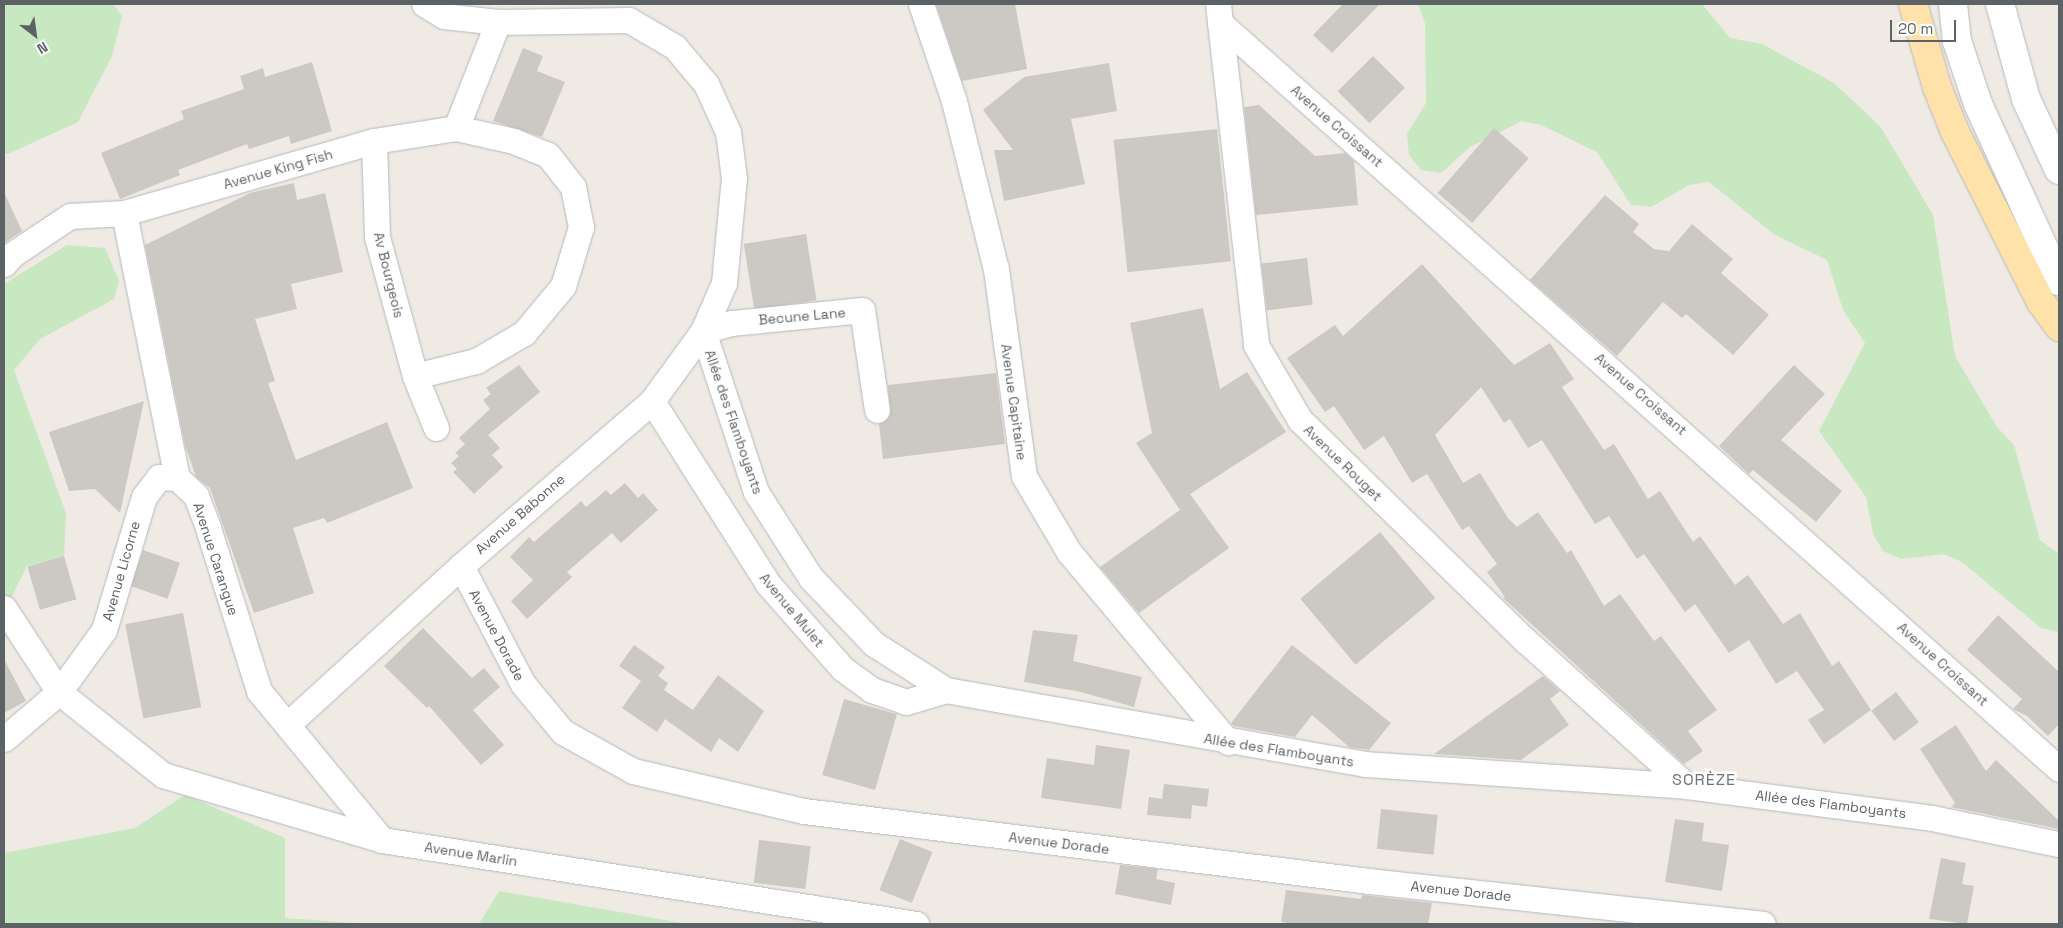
<!DOCTYPE html>
<html>
<head>
<meta charset="utf-8">
<style>
  body { margin:0 }
  #map { position:relative; width:2063px; height:928px; overflow:hidden; background:#efebe4; font-family:"Space Grotesk",sans-serif }
  div>[style] { position:absolute }
  [style*='--x'] { left:calc(var(--x)*1px); top:calc(var(--y)*1px); width:calc(var(--w)*1px); rotate:calc(var(--a)*1deg) }
  .green>* { inset:0; background:#c7e8c0 }
  .building>* { inset:0; background:#ccc8c3; transform-origin:0 0 }
  .roads { filter:drop-shadow(0 0 1px #b5b8bc) drop-shadow(0 0 1px #b5b8bc) }
  .minor>* { height:25px; margin:-12.5px; padding:0 12.5px; transform-origin:12.5px; border-radius:12.5px; background:#fff }
  .tertiary>* { height:28px; margin:-14px; padding:0 14px; transform-origin:14px; border-radius:14px; background:#fff }
  .primary>* { height:28px; margin:-14px; padding:0 14px; transform-origin:14px; border-radius:14px; background:#ffe2a9 }
  span { translate:-50% -50%; white-space:nowrap; text-align:center; line-height:1.15; -webkit-text-stroke:5px #fff; paint-order:stroke }
  .street-label { font-size:14px; color:#5c6265 }
  .quarter-label { font-size:16px; color:#6d7477; letter-spacing:1px }
  .frame { position:absolute; inset:0; border:5px solid #5c6265; pointer-events:none }
  .north { position:absolute; left:10px; top:10px; width:50px; height:50px; -webkit-text-stroke:4px #fff; paint-order:stroke; rotate:150deg; font-size:14px; font-weight:700; line-height:20px; text-align:center; color:#5c6265 }
  .north::after { content:''; display:block; margin:auto; width:18px; height:22px; background:#5c6265; clip-path:polygon(50% 0,100% 100%,50% 72%,0 100%) }
  .scale { position:absolute; left:1890px; top:20px; width:66px; height:22px; box-sizing:border-box; border:2px solid #5c6265; border-top:0; padding-left:6px; font-size:15px; line-height:18px; white-space:nowrap; color:#5c6265; -webkit-text-stroke:4px #fff; paint-order:stroke }
</style>
</head>
<body>
<div id="map">
  <div class="green">
    <i style="clip-path:polygon(4px 4px,113px 4px,122px 16px,112px 56px,78px 122px,8px 154px,4px 153px)"></i>
    <i style="clip-path:polygon(1418px 4px,1702px 4px,1730px 38px,1762px 44px,1834px 83px,1880px 126px,1933px 215px,1955px 356px,1997px 427px,2014px 445px,2040px 540px,2059px 554px,2059px 632px,2041px 628px,1962px 562px,1944px 554px,1901px 559px,1883px 551px,1873px 534px,1866px 497px,1819px 431px,1865px 343px,1843px 310px,1827px 260px,1775px 235px,1709px 182px,1689px 185px,1651px 207px,1631px 205px,1597px 152px,1541px 125px,1522px 121px,1470px 147px,1441px 173px,1421px 170px,1409px 155px,1407px 134px,1426px 103px,1425px 23px)"></i>
    <i style="clip-path:polygon(67px 245px,105px 248px,119px 281px,114px 299px,40px 339px,14px 370px,66px 513px,64px 556px,27px 566px,4px 612px,4px 284px)"></i>
    <i style="clip-path:polygon(185px 795px,285px 838px,285px 918px,370px 924px,4px 924px,4px 853px,135px 828px)"></i>
    <i style="clip-path:polygon(499px 891px,688px 924px,479px 924px)"></i>
  </div>
  <div class="building">
    <i style="clip-path:polygon(936px 4px,1015px 4px,1027px 69px,962px 81px)"></i>
    <i style="clip-path:polygon(1343px 4px,1380px 4px,1332px 53px,1313px 35px)"></i>
    <i style="clip-path:polygon(523px 48px,543px 56px,537px 71px,565px 82px,542px 137px,493px 121px)"></i>
    <i style="left:1373px;top:56px;width:45px;height:50px;rotate:45deg"></i>
    <i style="clip-path:polygon(312px 62px,332px 131px,291px 144px,289px 136px,249px 149px,247px 144px,178px 170px,180px 175px,120px 199px,101px 153px,184px 119px,181px 111px,244px 89px,240px 76px,263px 68px,265px 77px)"></i>
    <i style="clip-path:polygon(1109px 63px,1117px 111px,1071px 119px,1085px 184px,1004px 201px,994px 150px,1013px 150px,983px 110px,1024px 77px)"></i>
    <i style="clip-path:polygon(1259px 105px,1315px 156px,1345px 153px,1354px 161px,1358px 205px,1256px 215px,1244px 107px)"></i>
    <i style="left:1494px;top:128px;width:46px;height:86px;rotate:41deg"></i>
    <i style="left:1217px;top:129px;width:133px;height:104px;rotate:84deg"></i>
    <i style="clip-path:polygon(294px 183px,297px 200px,325px 193px,343px 272px,291px 284px,297px 309px,255px 319px,275px 381px,268px 383px,296px 460px,387px 422px,413px 488px,327px 523px,324px 518px,293px 528px,314px 593px,254px 613px,210px 488px,196px 477px,185px 445px,145px 245px,250px 193px)"></i>
    <i style="clip-path:polygon(4px 192px,22px 231px,4px 243px)"></i>
    <i style="clip-path:polygon(1605px 195px,1639px 224px,1633px 232px,1654px 249px,1669px 251px,1692px 224px,1733px 259px,1721px 273px,1769px 315px,1733px 355px,1686px 314px,1682px 318px,1663px 302px,1617px 356px,1530px 280px)"></i>
    <i style="left:806px;top:234px;width:67px;height:63px;rotate:81deg"></i>
    <i style="left:1307px;top:258px;width:47px;height:46px;rotate:83deg"></i>
    <i style="clip-path:polygon(1422px 264px,1514px 365px,1550px 343px,1574px 379px,1562px 387px,1604px 450px,1614px 444px,1648px 499px,1660px 491px,1693px 542px,1700px 536px,1735px 585px,1748px 575px,1783px 624px,1800px 613px,1832px 666px,1839px 661px,1871px 710px,1824px 744px,1808px 720px,1824px 710px,1797px 671px,1776px 684px,1749px 640px,1729px 653px,1695px 604px,1685px 612px,1644px 554px,1637px 559px,1609px 516px,1595px 524px,1542px 440px,1528px 448px,1510px 419px,1504px 423px,1481px 387px,1435px 435px,1463px 483px,1480px 473px,1508px 518px,1517px 527px,1538px 512px,1567px 553px,1571px 550px,1604px 606px,1620px 594px,1654px 641px,1661px 636px,1717px 710px,1688px 731px,1703px 751px,1684px 764px,1503px 598px,1505px 597px,1487px 572px,1497px 564px,1469px 526px,1462px 530px,1427px 474px,1412px 483px,1384px 436px,1364px 450px,1334px 406px,1325px 412px,1287px 358px,1335px 325px,1343px 336px)"></i>
    <i style="clip-path:polygon(1203px 308px,1220px 389px,1247px 372px,1286px 432px,1190px 494px,1229px 548px,1139px 613px,1100px 567px,1180px 510px,1136px 443px,1152px 433px,1130px 323px)"></i>
    <i style="clip-path:polygon(519px 365px,540px 392px,488px 435px,500px 448px,492px 455px,503px 467px,474px 494px,453px 472px,457px 469px,451px 463px,459px 456px,455px 453px,465px 444px,459px 438px,490px 409px,483px 400px,491px 394px,486px 388px)"></i>
    <i style="clip-path:polygon(1794px 365px,1825px 394px,1781px 440px,1842px 491px,1816px 522px,1753px 470px,1749px 474px,1719px 446px)"></i>
    <i style="clip-path:polygon(996px 373px,1005px 444px,883px 459px,879px 424px,890px 415px,888px 385px)"></i>
    <i style="clip-path:polygon(144px 401px,120px 513px,95px 489px,69px 491px,49px 432px)"></i>
    <i style="clip-path:polygon(625px 483px,638px 498px,643px 493px,658px 510px,621px 543px,612px 533px,567px 572px,572px 577px,527px 619px,511px 601px,533px 580px,510px 557px,529px 537px,534px 542px,581px 501px,586px 507px,606px 490px,611px 495px)"></i>
    <i style="left:1380px;top:532px;width:86px;height:104px;rotate:50deg"></i>
    <i style="left:143px;top:550px;width:39px;height:38px;rotate:19deg"></i>
    <i style="left:64px;top:556px;width:45px;height:38px;rotate:74deg"></i>
    <i style="left:183px;top:613px;width:96px;height:59px;rotate:79deg"></i>
    <i style="clip-path:polygon(1998px 615px,2059px 672px,2059px 724px,2048px 736px,2027px 716px,2013px 709px,2022px 699px,1967px 650px)"></i>
    <i style="clip-path:polygon(423px 628px,472px 678px,484px 668px,500px 687px,473px 710px,504px 745px,481px 765px,429px 706px,427px 708px,384px 666px)"></i>
    <i style="clip-path:polygon(1033px 630px,1078px 635px,1073px 661px,1142px 677px,1134px 707px,1081px 692px,1024px 682px)"></i>
    <i style="clip-path:polygon(634px 645px,665px 667px,658px 676px,668px 683px,664px 690px,693px 710px,718px 675px,764px 711px,738px 752px,719px 738px,711px 752px,665px 719px,657px 732px,622px 708px,641px 681px,619px 666px)"></i>
    <i style="clip-path:polygon(1292px 645px,1391px 723px,1369px 750px,1349px 747px,1312px 715px,1295px 737px,1234px 726px,1231px 723px)"></i>
    <i style="clip-path:polygon(4px 659px,26px 701px,4px 713px)"></i>
    <i style="clip-path:polygon(1543px 676px,1560px 691px,1550px 699px,1569px 725px,1521px 760px,1434px 754px)"></i>
    <i style="left:1896px;top:692px;width:38px;height:31px;rotate:53deg"></i>
    <i style="left:844px;top:699px;width:55px;height:79px;rotate:16deg"></i>
    <i style="clip-path:polygon(1956px 725px,1986px 771px,1996px 760px,2059px 821px,2059px 829px,1951px 807px,1955px 803px,1920px 749px)"></i>
    <i style="clip-path:polygon(1096px 745px,1130px 750px,1121px 809px,1041px 798px,1047px 758px,1094px 765px)"></i>
    <i style="clip-path:polygon(1164px 784px,1209px 789px,1207px 807px,1192px 805px,1191px 819px,1147px 815px,1149px 797px,1162px 799px)"></i>
    <i style="left:1381px;top:809px;width:57px;height:40px;rotate:6deg"></i>
    <i style="clip-path:polygon(1675px 819px,1704px 823px,1702px 841px,1729px 845px,1722px 891px,1665px 882px)"></i>
    <i style="left:900px;top:839px;width:35px;height:55px;rotate:22deg"></i>
    <i style="left:759px;top:840px;width:52px;height:43px;rotate:7deg"></i>
    <i style="clip-path:polygon(1941px 858px,1966px 863px,1962px 884px,1974px 886px,1967px 924px,1929px 919px)"></i>
    <i style="clip-path:polygon(1120px 865px,1158px 869px,1156px 879px,1175px 883px,1171px 905px,1115px 894px)"></i>
    <i style="clip-path:polygon(1286px 890px,1361px 899px,1362px 895px,1432px 903px,1428px 924px,1296px 924px,1281px 922px)"></i>
  </div>
  <div class="roads">
    <div class="minor">
      <i style="--x:921;--y:4;--w:102;--a:71.2"></i>
      <i style="--x:954;--y:101;--w:173;--a:76"></i>
      <i style="--x:996;--y:269;--w:209;--a:82.3"></i>
      <i style="--x:1024;--y:476;--w:88;--a:59.4"></i>
      <i style="--x:1069;--y:552;--w:248;--a:50.1"></i>
      <i style="--x:1218;--y:4;--w:343;--a:83.6"></i>
      <i style="--x:1256;--y:345;--w:87;--a:59.6"></i>
      <i style="--x:1300;--y:420;--w:316;--a:44.4"></i>
      <i style="--x:1526;--y:641;--w:217;--a:42"></i>
      <i style="--x:1220;--y:23;--w:1123;--a:41.64"></i>
      <i style="--x:374;--y:141;--w:96;--a:88.2"></i>
      <i style="--x:377;--y:237;--w:144;--a:74.7"></i>
      <i style="--x:415;--y:376;--w:56;--a:68"></i>
      <i style="--x:124;--y:213;--w:270;--a:78.7"></i>
      <i style="--x:177;--y:478;--w:26;--a:43"></i>
      <i style="--x:196;--y:496;--w:34;--a:69"></i>
      <i style="--x:208;--y:528;--w:171;--a:72.6"></i>
      <i style="--x:259;--y:691;--w:193;--a:50.5"></i>
      <i style="--x:4;--y:264;--w:13;--a:-48"></i>
      <i style="--x:13;--y:254;--w:69;--a:-33.7"></i>
      <i style="--x:70;--y:216;--w:54;--a:-3.2"></i>
      <i style="--x:124;--y:213;--w:260;--a:-16.1"></i>
      <i style="--x:374;--y:141;--w:83;--a:-9"></i>
      <i style="--x:456;--y:128;--w:114;--a:-68.4"></i>
      <i style="--x:415;--y:376;--w:63;--a:-13.8"></i>
      <i style="--x:476;--y:361;--w:56;--a:-30.3"></i>
      <i style="--x:524;--y:333;--w:61;--a:-50.3"></i>
      <i style="--x:563;--y:286;--w:62;--a:-73"></i>
      <i style="--x:581;--y:227;--w:41;--a:-101.3"></i>
      <i style="--x:573;--y:187;--w:41;--a:-128"></i>
      <i style="--x:548;--y:155;--w:37;--a:-158"></i>
      <i style="--x:514;--y:141;--w:59;--a:-167.4"></i>
      <i style="--x:652;--y:401;--w:217;--a:57.6"></i>
      <i style="--x:768;--y:584;--w:113;--a:48.6"></i>
      <i style="--x:843;--y:669;--w:36;--a:36"></i>
      <i style="--x:872;--y:690;--w:36;--a:19"></i>
      <i style="--x:906;--y:702;--w:42;--a:-16.7"></i>
      <i style="--x:877;--y:410;--w:101;--a:-98.5"></i>
      <i style="--x:862;--y:310;--w:132;--a:174.3"></i>
      <i style="--x:731;--y:323;--w:29;--a:164"></i>
      <i style="--x:703;--y:331;--w:169;--a:71.8"></i>
      <i style="--x:756;--y:492;--w:102;--a:57.4"></i>
      <i style="--x:811;--y:578;--w:91;--a:46.3"></i>
      <i style="--x:874;--y:644;--w:85;--a:32.6"></i>
      <i style="--x:946;--y:690;--w:425;--a:10"></i>
      <i style="--x:1365;--y:764;--w:323;--a:3.9"></i>
      <i style="--x:1687;--y:786;--w:247;--a:7.4"></i>
      <i style="--x:1932;--y:818;--w:130;--a:11.6"></i>
      <i style="--x:461;--y:566;--w:133;--a:62.3"></i>
      <i style="--x:523;--y:684;--w:62;--a:50.2"></i>
      <i style="--x:563;--y:732;--w:80;--a:29.1"></i>
      <i style="--x:633;--y:771;--w:176;--a:13.2"></i>
      <i style="--x:804;--y:811;--w:569;--a:7.06"></i>
      <i style="--x:1369;--y:881;--w:396;--a:6.2"></i>
      <i style="--x:4;--y:608;--w:100;--a:56.8"></i>
      <i style="--x:59;--y:692;--w:133;--a:38.6"></i>
      <i style="--x:163;--y:775;--w:228;--a:16.5"></i>
      <i style="--x:382;--y:840;--w:541;--a:8.94"></i>
      <i style="--x:288;--y:724;--w:234;--a:-42.4"></i>
      <i style="--x:461;--y:566;--w:252;--a:-40.8"></i>
      <i style="--x:652;--y:401;--w:87;--a:-53.9"></i>
      <i style="--x:703;--y:331;--w:52;--a:-66.4"></i>
      <i style="--x:724;--y:283;--w:105;--a:-84.6"></i>
      <i style="--x:734;--y:178;--w:46;--a:-97.4"></i>
      <i style="--x:728;--y:132;--w:53;--a:-114.6"></i>
      <i style="--x:706;--y:84;--w:48;--a:-130"></i>
      <i style="--x:675;--y:47;--w:53;--a:-149.6"></i>
      <i style="--x:629;--y:20;--w:131;--a:179.1"></i>
      <i style="--x:498;--y:22;--w:54;--a:-173.7"></i>
      <i style="--x:444;--y:16;--w:23;--a:-149"></i>
      <i style="--x:4;--y:739;--w:72;--a:-40.5"></i>
      <i style="--x:59;--y:692;--w:77;--a:-54"></i>
      <i style="--x:104;--y:630;--w:139;--a:-73.3"></i>
      <i style="--x:144;--y:497;--w:25;--a:-53"></i>
      <i style="--x:159;--y:477;--w:18;--a:3"></i>
    </div>
    <div class="tertiary">
      <i style="--x:1953;--y:4;--w:37;--a:84"></i>
      <i style="--x:1957;--y:41;--w:66;--a:71.6"></i>
      <i style="--x:1978;--y:104;--w:195;--a:65.4"></i>
      <i style="--x:2000;--y:4;--w:98;--a:74.7"></i>
      <i style="--x:2026;--y:99;--w:78;--a:65.1"></i>
    </div>
    <div class="primary">
      <i style="--x:1913;--y:4;--w:86;--a:73.9"></i>
      <i style="--x:1937;--y:87;--w:48;--a:68.2"></i>
      <i style="--x:1955;--y:132;--w:191;--a:63.2"></i>
      <i style="--x:2041;--y:302;--w:31;--a:54"></i>
    </div>
  </div>
  <div class="street-label">
    <span style="left:1337px;top:126px;rotate:41deg">Avenue Croissant</span>
    <span style="left:278px;top:169px;rotate:-16deg">Avenue King Fish</span>
    <span style="left:389px;top:275px;rotate:76deg">Av Bourgeois</span>
    <span style="left:802px;top:316px;rotate:-5deg">Becune Lane</span>
    <span style="left:1641px;top:394px;rotate:41deg">Avenue Croissant</span>
    <span style="left:1014px;top:402px;rotate:82deg">Avenue Capitaine</span>
    <span style="left:734px;top:422px;rotate:71deg">Allée des Flamboyants</span>
    <span style="left:1343px;top:463px;rotate:44deg">Avenue Rouget</span>
    <span style="left:520px;top:514px;rotate:-41deg">Avenue Babonne</span>
    <span style="left:216px;top:559px;rotate:72deg">Avenue Carangue</span>
    <span style="left:121px;top:571px;rotate:-74deg">Avenue Licorne</span>
    <span style="left:792px;top:610px;rotate:50deg">Avenue Mulet</span>
    <span style="left:497px;top:635px;rotate:62deg">Avenue Dorade</span>
    <span style="left:1943px;top:664px;rotate:42deg">Avenue Croissant</span>
    <span style="left:1279px;top:750px;rotate:9deg">Allée des Flamboyants</span>
    <span style="left:1831px;top:804px;rotate:7deg">Allée des Flamboyants</span>
    <span style="left:1059px;top:843px;rotate:7deg">Avenue Dorade</span>
    <span style="left:471px;top:854px;rotate:9deg">Avenue Marlin</span>
    <span style="left:1461px;top:891px;rotate:6deg">Avenue Dorade</span>
  </div>
  <div class="quarter-label">
    <span style="left:1704px;top:780px">SORÈZE</span>
  </div>
  <div class="frame"></div>
  <div class="north">N</div>
  <div class="scale">20 m</div>
</div>
</body>
</html>
